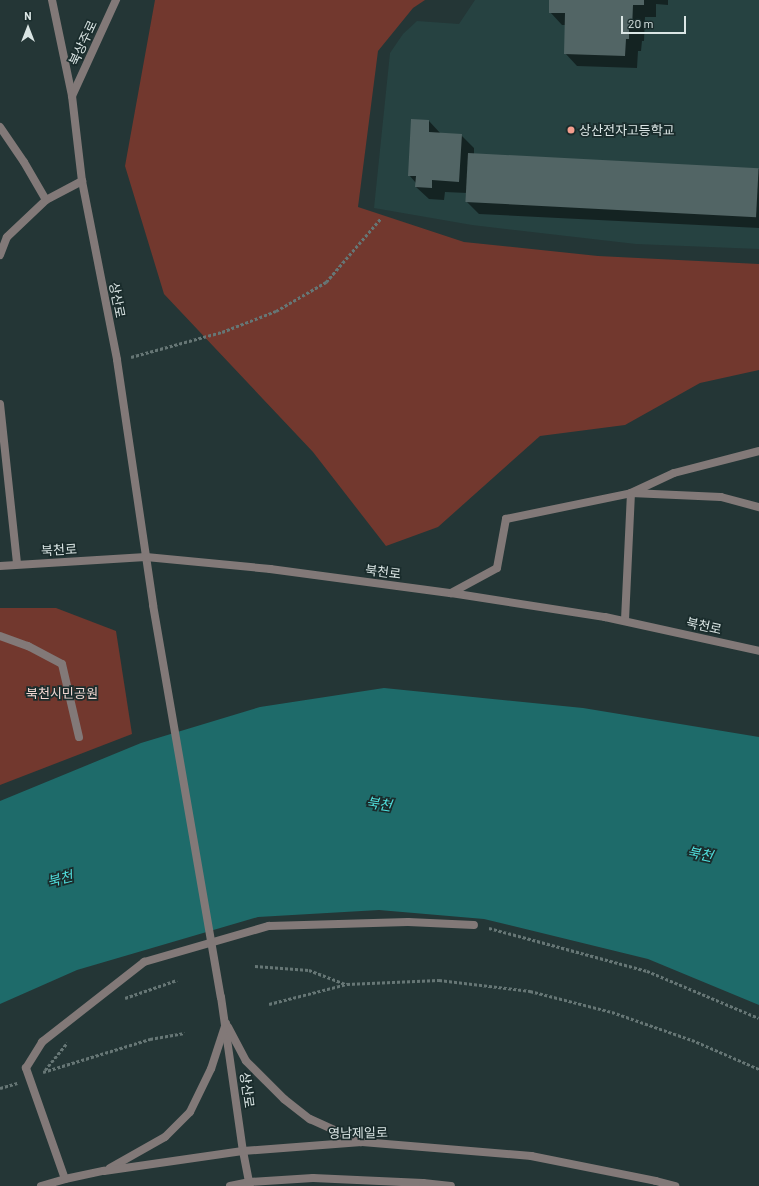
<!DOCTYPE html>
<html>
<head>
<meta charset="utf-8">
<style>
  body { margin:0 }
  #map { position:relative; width:759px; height:1186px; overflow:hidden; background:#243636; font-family:Barlow,"Noto Sans KR",sans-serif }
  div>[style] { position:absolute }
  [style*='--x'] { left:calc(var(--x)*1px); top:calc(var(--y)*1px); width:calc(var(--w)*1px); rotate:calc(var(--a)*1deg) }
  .built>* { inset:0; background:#264241 }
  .green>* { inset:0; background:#72382e }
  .water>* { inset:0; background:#1e6b6a }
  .shadow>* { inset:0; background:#0007 }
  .building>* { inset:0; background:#526565; transform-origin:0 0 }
  .path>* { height:2.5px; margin-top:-1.25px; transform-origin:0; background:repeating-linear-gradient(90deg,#667675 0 3px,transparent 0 5px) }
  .service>* { height:8px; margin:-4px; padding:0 4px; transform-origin:4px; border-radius:4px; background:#827978 }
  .minor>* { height:8px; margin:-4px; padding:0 4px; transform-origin:4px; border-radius:4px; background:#827978 }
  .tertiary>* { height:8px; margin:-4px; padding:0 4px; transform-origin:4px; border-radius:4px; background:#827978 }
  .tertiary-bridge>* { height:8px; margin:-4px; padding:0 4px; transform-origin:4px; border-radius:4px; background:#827978 }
  .dots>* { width:11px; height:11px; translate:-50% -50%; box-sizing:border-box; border:2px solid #1a2c2c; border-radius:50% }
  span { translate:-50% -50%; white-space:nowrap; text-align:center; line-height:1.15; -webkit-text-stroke:3.5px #1a2c2c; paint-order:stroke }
  .street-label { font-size:13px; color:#dae5e4 }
  .poi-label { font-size:13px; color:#dae5e4 }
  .left { translate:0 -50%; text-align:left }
  .park-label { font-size:13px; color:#f0d6d1 }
  .water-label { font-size:14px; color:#50dfdd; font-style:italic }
  .north { position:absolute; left:8px; top:8px; width:40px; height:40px; -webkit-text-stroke:3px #1a2c2c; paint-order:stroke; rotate:0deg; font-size:11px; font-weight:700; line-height:16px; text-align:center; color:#dae5e4 }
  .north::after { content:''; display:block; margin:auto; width:14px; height:18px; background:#dae5e4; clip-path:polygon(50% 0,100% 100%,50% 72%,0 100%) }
  .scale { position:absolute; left:621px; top:16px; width:65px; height:18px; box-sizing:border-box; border:2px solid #dae5e4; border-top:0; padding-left:5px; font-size:12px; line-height:14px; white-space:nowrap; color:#dae5e4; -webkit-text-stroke:3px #1a2c2c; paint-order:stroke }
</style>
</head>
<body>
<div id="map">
  <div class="built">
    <i style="clip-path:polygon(475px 0,759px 0,759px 249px,636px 244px,472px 225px,374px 208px,390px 53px,403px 34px,417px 21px,459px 24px)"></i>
  </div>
  <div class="green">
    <i style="clip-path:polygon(155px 0,425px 0,413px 8px,378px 51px,358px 207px,464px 242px,598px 256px,759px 264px,759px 370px,700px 383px,625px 425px,540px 436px,438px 527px,386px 546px,313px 452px,164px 294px,125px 166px)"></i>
    <i style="clip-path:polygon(0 608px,56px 608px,116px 631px,132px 734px,0 785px)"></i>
  </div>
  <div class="water">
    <i style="clip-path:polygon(384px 688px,583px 708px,759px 737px,759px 1005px,648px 959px,484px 919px,379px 910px,258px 917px,77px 970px,0 1004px,0 801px,141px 743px,260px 707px)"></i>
  </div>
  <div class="shadow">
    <i style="clip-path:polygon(550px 0,668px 0,668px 5px,656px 4px,656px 17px,645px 17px,644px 41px,642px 41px,641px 51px,638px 51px,637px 68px,577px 66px,565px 53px,566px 25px,562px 25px,550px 12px)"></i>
    <i style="clip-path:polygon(412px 120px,429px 121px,441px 134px,461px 135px,474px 148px,474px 155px,759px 169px,759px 228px,479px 214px,467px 202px,467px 193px,445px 192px,444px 200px,429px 199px,416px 187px,416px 183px,409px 175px)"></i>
  </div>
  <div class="building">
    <i style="clip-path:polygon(549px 0,644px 0,644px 5px,633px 5px,632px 29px,629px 29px,629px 39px,626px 39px,625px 56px,564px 54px,565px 13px,549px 13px)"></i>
    <i style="clip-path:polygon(411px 119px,429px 120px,429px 132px,462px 134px,459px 182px,432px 180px,432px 188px,415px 187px,416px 176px,408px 176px)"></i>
    <i style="left:468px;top:153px;width:291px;height:49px;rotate:3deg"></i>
  </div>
  <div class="path">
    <i style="--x:131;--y:357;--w:94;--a:-15.4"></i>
    <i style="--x:222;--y:332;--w:58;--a:-21.3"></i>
    <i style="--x:276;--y:311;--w:58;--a:-30.1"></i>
    <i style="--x:326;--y:282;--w:84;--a:-49.3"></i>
    <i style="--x:489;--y:928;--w:164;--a:15.2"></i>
    <i style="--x:647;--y:971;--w:121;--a:22.8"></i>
    <i style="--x:255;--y:966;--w:54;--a:4.2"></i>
    <i style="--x:309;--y:970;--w:40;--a:21"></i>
    <i style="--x:125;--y:998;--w:55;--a:-19.1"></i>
    <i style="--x:269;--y:1004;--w:81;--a:-14.4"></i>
    <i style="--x:347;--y:984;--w:92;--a:-2.5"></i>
    <i style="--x:439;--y:980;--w:92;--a:6.9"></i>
    <i style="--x:530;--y:991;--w:85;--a:14.4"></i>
    <i style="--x:612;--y:1012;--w:85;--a:19.3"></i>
    <i style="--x:692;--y:1040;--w:73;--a:23.4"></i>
    <i style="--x:45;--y:1070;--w:35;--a:-51"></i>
    <i style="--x:43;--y:1072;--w:112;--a:-17.1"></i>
    <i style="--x:150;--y:1039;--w:35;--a:-10"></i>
    <i style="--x:0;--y:1088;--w:18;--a:-16"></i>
  </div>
  <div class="service">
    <i style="--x:46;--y:200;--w:41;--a:-27.8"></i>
    <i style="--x:0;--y:255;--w:19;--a:-69"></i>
    <i style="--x:7;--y:237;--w:54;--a:-43.5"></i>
    <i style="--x:46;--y:200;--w:44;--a:-120.1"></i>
    <i style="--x:0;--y:404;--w:161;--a:83.9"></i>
    <i style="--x:451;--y:593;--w:52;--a:-28.5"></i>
    <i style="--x:497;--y:568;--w:50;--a:-79.6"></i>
    <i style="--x:506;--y:519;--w:128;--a:-11.7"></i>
    <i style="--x:631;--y:493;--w:47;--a:-24.9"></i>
    <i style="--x:674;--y:473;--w:88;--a:-14.5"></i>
    <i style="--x:625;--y:620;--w:127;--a:-87.3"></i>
    <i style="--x:631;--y:493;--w:90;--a:2.5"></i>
    <i style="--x:721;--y:497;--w:39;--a:15"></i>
    <i style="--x:0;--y:636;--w:30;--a:20"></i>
    <i style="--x:28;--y:646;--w:38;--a:28"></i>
    <i style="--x:62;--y:664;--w:75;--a:76.9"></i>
  </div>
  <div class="minor">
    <i style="--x:0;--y:127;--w:42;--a:55.6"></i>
    <i style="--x:65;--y:1179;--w:118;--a:-109.4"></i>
    <i style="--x:26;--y:1068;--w:31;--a:-58"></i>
    <i style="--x:42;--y:1042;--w:130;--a:-38.1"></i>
    <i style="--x:144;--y:962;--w:130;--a:-16.1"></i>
    <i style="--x:269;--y:926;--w:139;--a:-1.6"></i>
    <i style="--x:408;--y:922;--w:66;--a:2.6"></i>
  </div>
  <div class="tertiary">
    <i style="--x:52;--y:0;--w:98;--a:78.2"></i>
    <i style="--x:72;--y:96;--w:86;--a:83.3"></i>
    <i style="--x:82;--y:181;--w:182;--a:78.9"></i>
    <i style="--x:117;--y:360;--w:248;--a:81.6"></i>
    <i style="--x:72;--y:96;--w:106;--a:-65.4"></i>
    <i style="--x:0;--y:566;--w:146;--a:-3.5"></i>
    <i style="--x:146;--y:557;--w:125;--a:5.5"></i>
    <i style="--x:270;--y:569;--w:183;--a:7.6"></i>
    <i style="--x:451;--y:593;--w:156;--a:8.9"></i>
    <i style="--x:605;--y:617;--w:158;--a:12.4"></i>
    <i style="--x:221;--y:997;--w:156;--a:81.9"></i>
    <i style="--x:243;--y:1151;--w:36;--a:79"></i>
    <i style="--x:228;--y:1027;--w:38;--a:62"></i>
    <i style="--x:246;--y:1061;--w:54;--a:45"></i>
    <i style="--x:284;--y:1099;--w:33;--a:38"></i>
    <i style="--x:310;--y:1119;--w:56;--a:24.3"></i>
    <i style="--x:110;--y:1168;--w:63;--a:-29.4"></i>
    <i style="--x:165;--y:1137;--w:35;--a:-45"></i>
    <i style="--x:190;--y:1112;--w:48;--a:-64"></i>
    <i style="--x:211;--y:1069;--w:48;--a:-71.9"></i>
    <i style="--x:41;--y:1186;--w:25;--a:-16"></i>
    <i style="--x:65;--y:1179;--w:40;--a:-12"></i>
    <i style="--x:104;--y:1171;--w:140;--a:-8.2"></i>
    <i style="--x:243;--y:1151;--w:119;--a:-4.3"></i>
    <i style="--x:362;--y:1142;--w:170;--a:4.7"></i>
    <i style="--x:531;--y:1156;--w:127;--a:11.3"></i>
    <i style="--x:656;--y:1181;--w:20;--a:15"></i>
    <i style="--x:230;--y:1186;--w:19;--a:-12"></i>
    <i style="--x:249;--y:1182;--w:64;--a:-3.6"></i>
    <i style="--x:313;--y:1178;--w:110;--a:2.6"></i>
    <i style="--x:423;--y:1183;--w:28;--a:6"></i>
  </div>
  <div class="tertiary-bridge">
    <i style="--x:153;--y:605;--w:398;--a:80.2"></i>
  </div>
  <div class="dots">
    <i style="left:571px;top:130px;background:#f49d8d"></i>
  </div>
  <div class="street-label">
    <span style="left:83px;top:43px;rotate:-65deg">북상주로</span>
    <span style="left:117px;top:300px;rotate:79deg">상산로</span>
    <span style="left:59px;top:550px;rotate:-3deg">북천로</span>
    <span style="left:383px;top:572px;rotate:7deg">북천로</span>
    <span style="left:704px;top:626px;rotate:13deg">북천로</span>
    <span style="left:247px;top:1090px;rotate:82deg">상산로</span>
    <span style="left:358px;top:1133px;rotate:-1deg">영남제일로</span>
  </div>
  <div class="poi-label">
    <span class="left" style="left:579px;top:130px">상산전자고등학교</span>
  </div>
  <div class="park-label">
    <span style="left:62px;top:693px">북천시민공원</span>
  </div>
  <div class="water-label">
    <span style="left:379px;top:804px;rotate:8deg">북천</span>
    <span style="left:700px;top:854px;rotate:12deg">북천</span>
    <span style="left:60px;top:879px;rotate:-15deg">북천</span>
  </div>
  <div class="north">N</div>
  <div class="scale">20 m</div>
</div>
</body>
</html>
